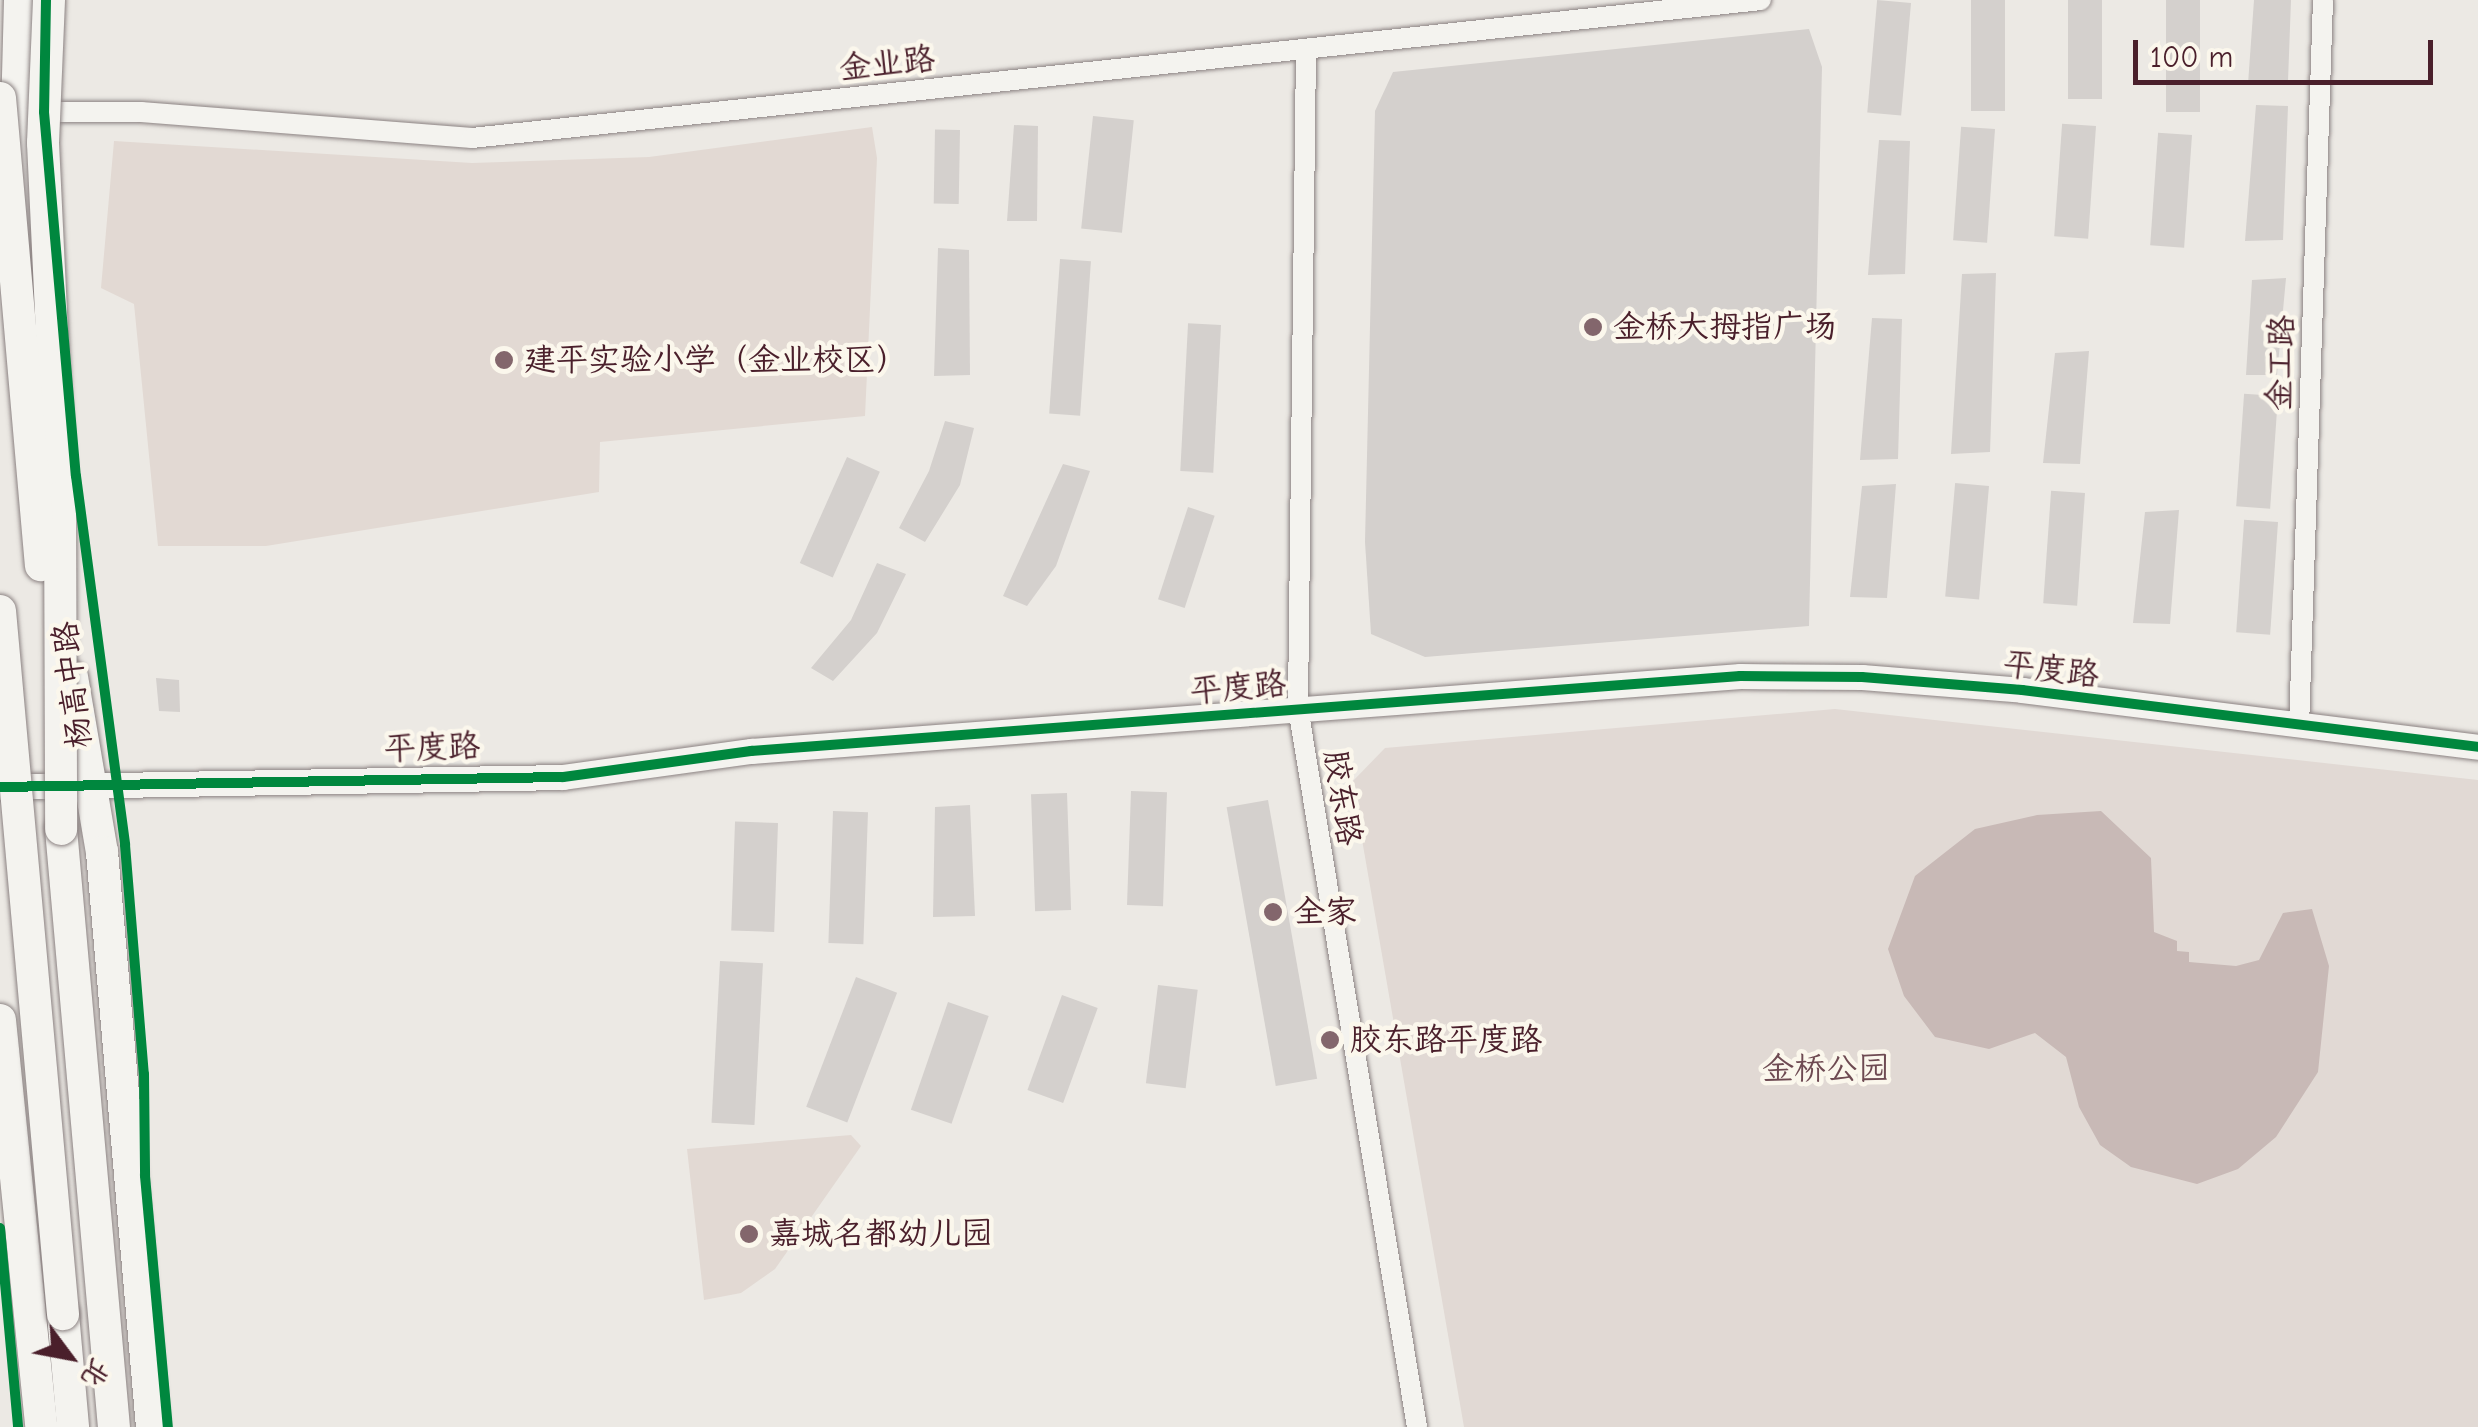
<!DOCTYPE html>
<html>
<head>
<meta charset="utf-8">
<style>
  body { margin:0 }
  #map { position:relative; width:2478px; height:1427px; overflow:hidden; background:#ece9e4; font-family:"Comic Neue","LXGW WenKai TC",sans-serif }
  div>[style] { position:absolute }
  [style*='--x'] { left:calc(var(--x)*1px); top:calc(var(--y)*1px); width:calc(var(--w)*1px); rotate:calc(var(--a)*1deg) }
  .built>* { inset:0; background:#e2d9d3 }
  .green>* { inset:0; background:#e1d9d4 }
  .water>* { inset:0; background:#c8b9b6 }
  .building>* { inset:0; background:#d4d0cd; transform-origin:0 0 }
  .roads { filter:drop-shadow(0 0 2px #8b8282) drop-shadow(0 0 2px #8b8282) }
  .minor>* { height:20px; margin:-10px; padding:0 10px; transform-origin:10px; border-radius:10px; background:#f4f3ef }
  .tertiary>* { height:25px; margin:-12.5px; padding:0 12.5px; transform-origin:12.5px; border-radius:12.5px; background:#f4f3ef }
  .primary>* { height:32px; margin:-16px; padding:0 16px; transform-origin:16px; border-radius:16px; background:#f4f3ef }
  .trunk>* { height:32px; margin:-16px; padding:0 16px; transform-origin:16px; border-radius:16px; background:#f4f3ef }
  .bridges { filter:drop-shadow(0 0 2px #8b8282) drop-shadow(0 0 2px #8b8282) }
  .trunk-bridge>* { height:32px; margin:-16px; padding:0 16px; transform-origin:16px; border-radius:16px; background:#f4f3ef }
  .cycleway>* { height:10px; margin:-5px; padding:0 5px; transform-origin:5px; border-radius:5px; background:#00873e }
  .dots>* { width:28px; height:28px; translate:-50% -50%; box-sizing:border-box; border:5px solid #fbf7ec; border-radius:50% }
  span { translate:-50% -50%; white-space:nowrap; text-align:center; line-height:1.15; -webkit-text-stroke:9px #fbf7ec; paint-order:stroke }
  .street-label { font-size:32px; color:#4a1f2b }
  .poi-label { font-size:32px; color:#4a1f2b }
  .left { translate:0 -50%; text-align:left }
  .park-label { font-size:32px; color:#6e4a52 }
  .north { position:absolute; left:20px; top:1307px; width:100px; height:100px; -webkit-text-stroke:8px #fbf7ec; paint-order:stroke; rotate:122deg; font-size:28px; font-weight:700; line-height:40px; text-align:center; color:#4a1f2b }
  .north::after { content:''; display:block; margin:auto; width:35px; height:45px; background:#4a1f2b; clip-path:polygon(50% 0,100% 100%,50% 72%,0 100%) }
  .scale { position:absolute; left:2133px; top:40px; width:300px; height:45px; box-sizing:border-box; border:5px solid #4a1f2b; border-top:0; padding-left:12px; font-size:30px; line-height:35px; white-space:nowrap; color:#4a1f2b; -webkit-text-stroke:8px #fbf7ec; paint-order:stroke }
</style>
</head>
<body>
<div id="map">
  <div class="built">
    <i style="clip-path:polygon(872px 127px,877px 158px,865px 416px,600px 442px,599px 492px,266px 546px,158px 546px,134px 304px,101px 288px,114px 141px,472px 163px,649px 157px)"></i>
    <i style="clip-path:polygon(851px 1135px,861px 1146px,775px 1269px,741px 1293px,704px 1300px,687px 1149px)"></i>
  </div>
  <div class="green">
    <i style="clip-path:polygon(1835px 709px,2478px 780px,2478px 1427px,1464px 1427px,1352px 782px,1385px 748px)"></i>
  </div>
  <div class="water">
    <i style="clip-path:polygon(2101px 811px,2151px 858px,2154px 932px,2177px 941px,2177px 951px,2189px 952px,2189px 962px,2236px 966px,2259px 960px,2283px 913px,2312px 909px,2329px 966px,2318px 1072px,2276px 1137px,2238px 1169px,2197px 1184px,2131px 1167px,2100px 1145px,2079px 1107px,2066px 1057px,2035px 1033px,1989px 1049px,1935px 1037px,1904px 996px,1888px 949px,1915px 876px,1975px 829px,2037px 815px)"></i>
  </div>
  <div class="building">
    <i style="left:1971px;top:0;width:34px;height:111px"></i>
    <i style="left:2068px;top:0;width:34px;height:99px"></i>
    <i style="left:2166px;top:0;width:34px;height:112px"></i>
    <i style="clip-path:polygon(2254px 0,2291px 0,2288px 81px,2248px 84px)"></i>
    <i style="left:1911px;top:3px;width:113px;height:34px;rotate:95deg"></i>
    <i style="clip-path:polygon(1809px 29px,1822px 67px,1809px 626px,1425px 657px,1371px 634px,1365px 542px,1375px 111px,1393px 72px)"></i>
    <i style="clip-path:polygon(2256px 105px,2288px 106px,2283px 240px,2245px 241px)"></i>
    <i style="left:1093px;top:116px;width:41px;height:113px;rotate:6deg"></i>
    <i style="clip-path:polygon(1014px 125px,1038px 126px,1037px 221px,1007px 221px)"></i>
    <i style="left:2096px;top:126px;width:113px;height:34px;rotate:94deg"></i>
    <i style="left:1995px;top:129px;width:114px;height:34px;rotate:94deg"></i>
    <i style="left:960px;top:130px;width:74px;height:25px;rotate:91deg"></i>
    <i style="left:2192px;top:135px;width:113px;height:34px;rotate:94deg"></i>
    <i style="clip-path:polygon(1879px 140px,1910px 141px,1905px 274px,1868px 275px)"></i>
    <i style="clip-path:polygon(938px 248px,969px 250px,970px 375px,934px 376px)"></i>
    <i style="left:1060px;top:259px;width:31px;height:155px;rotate:4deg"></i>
    <i style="clip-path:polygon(1996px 273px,1990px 452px,1951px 454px,1962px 274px)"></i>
    <i style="clip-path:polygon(2286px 278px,2277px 375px,2246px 375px,2252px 280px)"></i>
    <i style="clip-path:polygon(1872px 318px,1902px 319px,1898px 459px,1860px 460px)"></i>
    <i style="left:1221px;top:325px;width:148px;height:33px;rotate:93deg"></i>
    <i style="clip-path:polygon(2089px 351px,2080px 464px,2043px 463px,2055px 353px)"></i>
    <i style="left:2278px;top:396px;width:113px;height:34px;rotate:94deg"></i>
    <i style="clip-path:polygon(945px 421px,974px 428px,960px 485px,925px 542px,899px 528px,929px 471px)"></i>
    <i style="left:847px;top:457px;width:36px;height:116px;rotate:24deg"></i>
    <i style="clip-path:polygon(1063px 464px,1090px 471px,1056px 566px,1027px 606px,1003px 596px)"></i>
    <i style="clip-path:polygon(1896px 484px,1887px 598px,1850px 597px,1862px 486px)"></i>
    <i style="left:1989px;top:486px;width:114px;height:34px;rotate:95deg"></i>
    <i style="left:2085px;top:493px;width:113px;height:34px;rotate:94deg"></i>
    <i style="left:1188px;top:507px;width:28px;height:97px;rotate:18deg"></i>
    <i style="clip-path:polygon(2179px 510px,2170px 624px,2133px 623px,2145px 512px)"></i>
    <i style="left:2278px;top:522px;width:113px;height:34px;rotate:94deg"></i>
    <i style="clip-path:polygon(877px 563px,906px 574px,877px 633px,833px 681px,811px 668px,851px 620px)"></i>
    <i style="clip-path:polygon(156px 678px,179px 680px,180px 712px,159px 711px)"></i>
    <i style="left:1131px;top:791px;width:36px;height:114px;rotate:2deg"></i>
    <i style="left:1067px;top:793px;width:117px;height:36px;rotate:88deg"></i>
    <i style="left:1268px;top:800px;width:283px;height:42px;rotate:80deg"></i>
    <i style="clip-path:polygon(970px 805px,975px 916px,933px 917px,935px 807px)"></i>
    <i style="left:833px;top:811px;width:35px;height:132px;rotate:2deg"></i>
    <i style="left:778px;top:823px;width:109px;height:43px;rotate:92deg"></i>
    <i style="left:720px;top:961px;width:43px;height:162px;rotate:3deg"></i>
    <i style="left:856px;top:977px;width:44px;height:139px;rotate:21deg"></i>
    <i style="left:1158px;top:985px;width:40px;height:99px;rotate:7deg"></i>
    <i style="left:1062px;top:995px;width:38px;height:101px;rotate:20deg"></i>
    <i style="left:948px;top:1002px;width:43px;height:114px;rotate:19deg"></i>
  </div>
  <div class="roads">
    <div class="minor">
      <i style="--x:1306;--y:50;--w:658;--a:90.7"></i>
      <i style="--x:1298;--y:708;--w:729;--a:80.6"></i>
      <i style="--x:34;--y:112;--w:107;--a:0"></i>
      <i style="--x:141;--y:112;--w:332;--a:4.5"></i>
      <i style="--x:472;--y:138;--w:1296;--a:-6.11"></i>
      <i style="--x:2299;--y:727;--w:727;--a:-88.11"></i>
    </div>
    <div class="tertiary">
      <i style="--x:2;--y:787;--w:561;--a:-1.02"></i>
      <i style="--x:563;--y:777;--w:190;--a:-7.9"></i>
      <i style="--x:751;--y:751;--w:992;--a:-4.34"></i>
      <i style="--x:1740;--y:676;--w:122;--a:0.5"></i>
      <i style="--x:1862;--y:677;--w:161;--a:4.6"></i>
      <i style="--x:2022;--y:690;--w:460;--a:7.1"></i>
    </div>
    <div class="primary">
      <i style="--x:20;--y:0;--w:113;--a:91.5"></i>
      <i style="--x:17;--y:113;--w:227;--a:84.7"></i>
      <i style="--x:72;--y:677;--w:178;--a:80.3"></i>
      <i style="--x:102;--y:852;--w:577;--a:85.03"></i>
      <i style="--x:0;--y:1020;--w:409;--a:84.2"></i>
    </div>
    <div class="trunk">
      <i style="--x:61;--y:829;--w:600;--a:84.94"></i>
      <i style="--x:63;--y:1314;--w:113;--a:84.9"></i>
    </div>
  </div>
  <div class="bridges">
    <div class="trunk-bridge">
      <i style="--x:49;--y:0;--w:143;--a:92.4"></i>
      <i style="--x:43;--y:143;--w:355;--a:87.3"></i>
      <i style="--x:60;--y:498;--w:331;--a:89.8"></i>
      <i style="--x:0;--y:98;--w:469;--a:85"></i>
      <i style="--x:0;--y:611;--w:706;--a:84.88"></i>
    </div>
  </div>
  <div class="cycleway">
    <i style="--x:46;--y:0;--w:112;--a:91"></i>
    <i style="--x:44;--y:112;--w:365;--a:85"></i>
    <i style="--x:76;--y:476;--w:372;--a:82.4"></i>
    <i style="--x:125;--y:845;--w:230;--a:85.3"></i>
    <i style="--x:144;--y:1074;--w:102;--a:89.4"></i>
    <i style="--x:145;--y:1176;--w:252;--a:84.8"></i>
    <i style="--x:0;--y:787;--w:563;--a:-1.02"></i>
    <i style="--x:563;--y:777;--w:190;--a:-7.9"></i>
    <i style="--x:751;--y:751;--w:992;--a:-4.34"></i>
    <i style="--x:1740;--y:676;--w:122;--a:0.5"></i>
    <i style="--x:1862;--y:677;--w:161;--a:4.6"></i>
    <i style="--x:2022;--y:690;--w:460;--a:7.1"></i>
    <i style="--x:0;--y:1228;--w:200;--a:84.8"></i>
  </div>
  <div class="dots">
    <i style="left:1593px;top:327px;background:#83666c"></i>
    <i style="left:504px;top:360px;background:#83666c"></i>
    <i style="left:1273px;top:912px;background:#83666c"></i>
    <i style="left:1330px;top:1040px;background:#83666c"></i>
    <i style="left:749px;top:1234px;background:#83666c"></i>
  </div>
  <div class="street-label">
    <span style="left:887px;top:64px;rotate:-6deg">金业路</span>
    <span style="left:2281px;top:363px;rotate:-88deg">金工路</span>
    <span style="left:2051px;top:670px;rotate:7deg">平度路</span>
    <span style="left:73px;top:685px;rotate:-97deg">杨高中路</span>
    <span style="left:1238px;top:688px;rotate:-5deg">平度路</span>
    <span style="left:432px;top:748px;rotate:-2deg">平度路</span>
    <span style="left:1342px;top:798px;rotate:81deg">胶东路</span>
  </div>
  <div class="poi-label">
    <span class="left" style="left:1613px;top:327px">金桥大拇指广场</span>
    <span class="left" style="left:524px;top:360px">建平实验小学（金业校区）</span>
    <span class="left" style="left:1293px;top:912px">全家</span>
    <span class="left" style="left:1350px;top:1040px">胶东路平度路</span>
    <span class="left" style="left:769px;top:1234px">嘉城名都幼儿园</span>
  </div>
  <div class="park-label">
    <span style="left:1826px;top:1069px">金桥公园</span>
  </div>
  <div class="north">北</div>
  <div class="scale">100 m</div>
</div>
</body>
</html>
